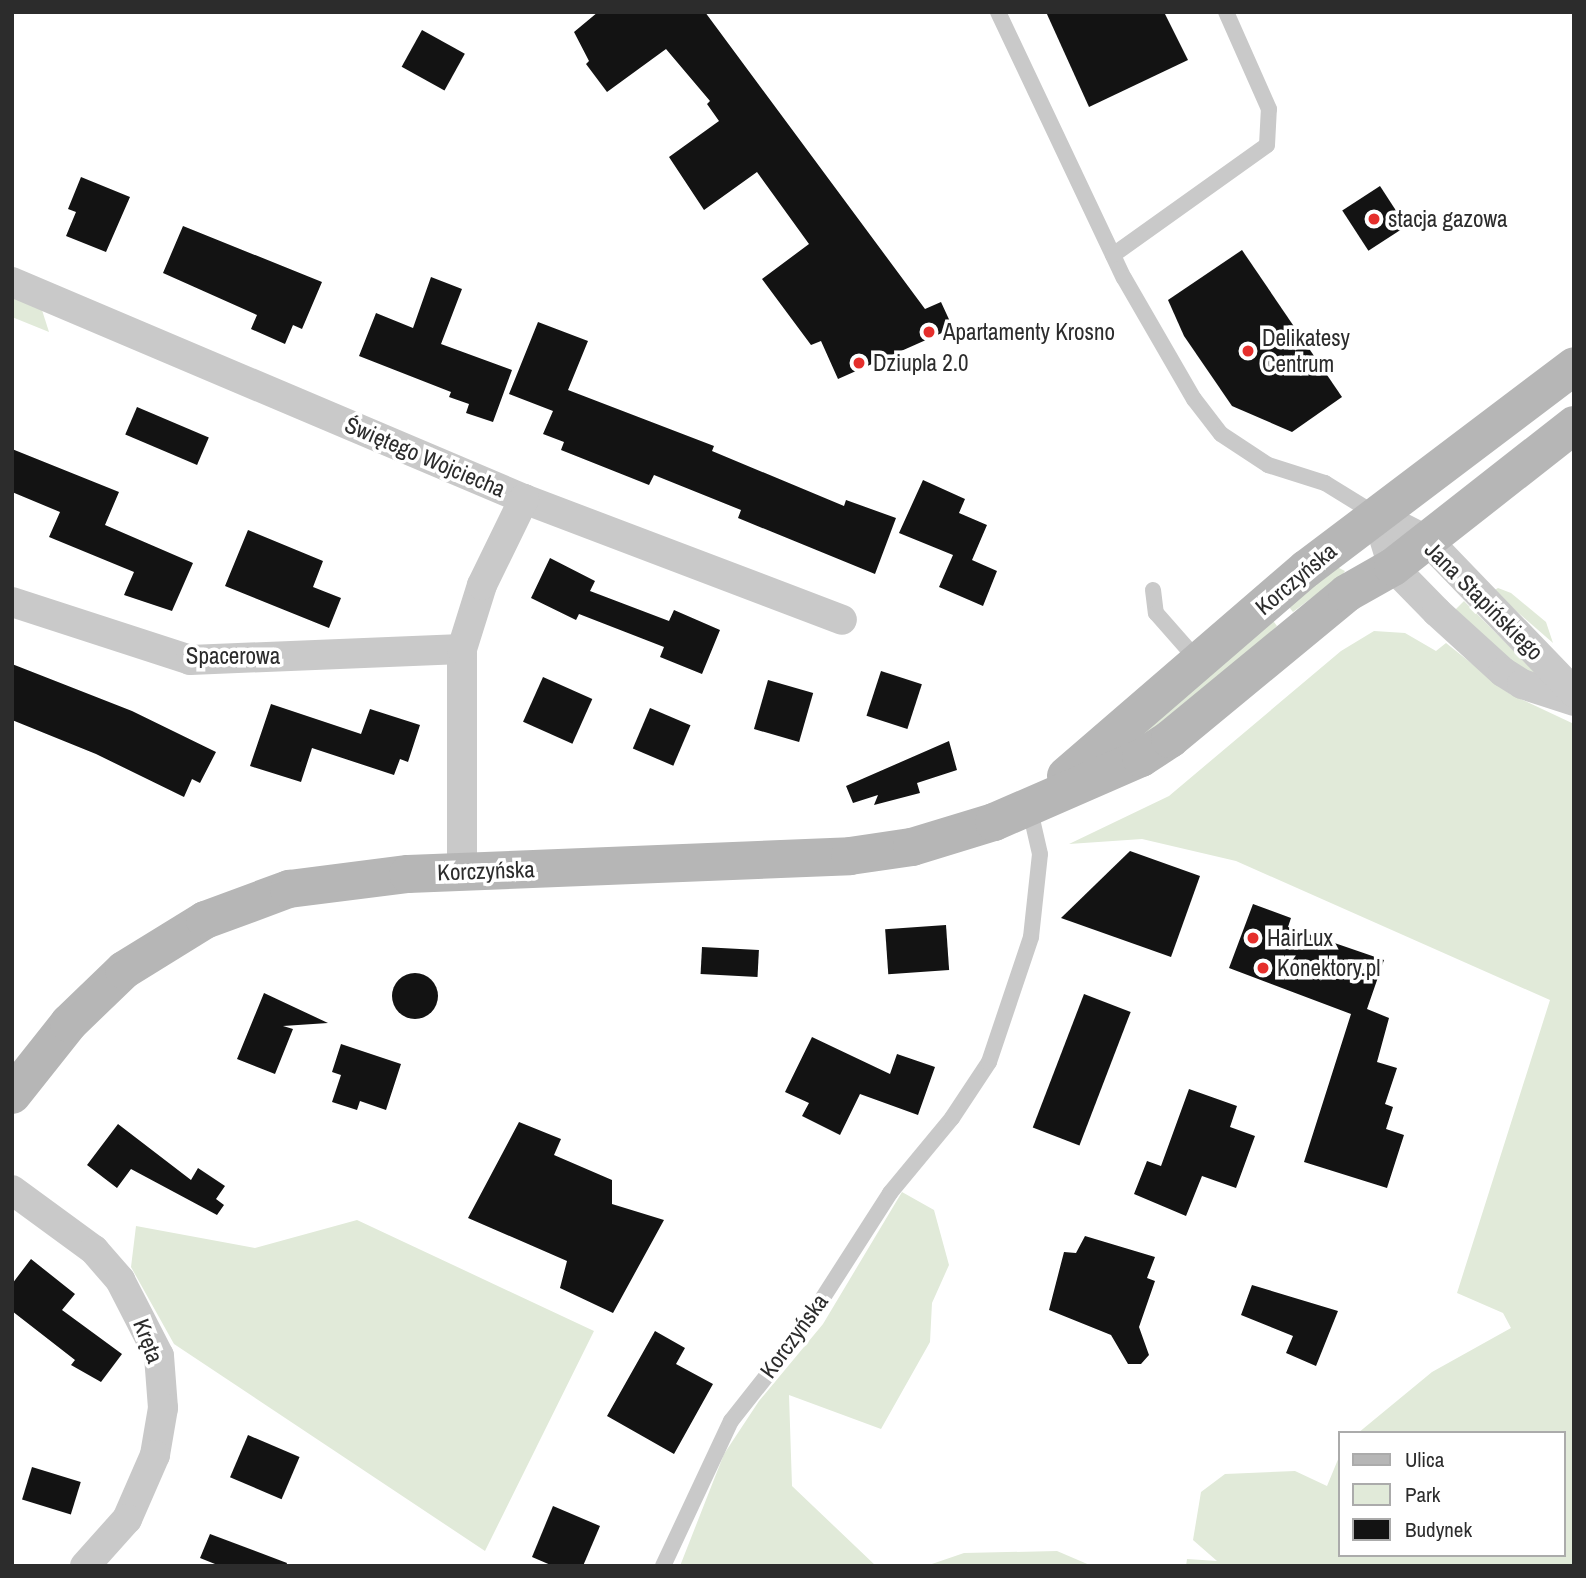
<!DOCTYPE html>
<html>
<head>
<meta charset="utf-8">
<style>
  body { margin:0 }
  #map { position:relative; width:1586px; height:1578px; overflow:hidden; background:#fff; font-family:"Archivo Narrow",sans-serif }
  div>[style] { position:absolute }
  [style*='--x'] { left:calc(var(--x)*1px); top:calc(var(--y)*1px); width:calc(var(--w)*1px); rotate:calc(var(--a)*1deg) }
  .green>* { inset:0; background:#e1ead9 }
  .building>* { inset:0; background:#131313; transform-origin:0 0 }
  .round { border-radius:50% }
  .lane>* { height:16px; margin:-8px; padding:0 8px; transform-origin:8px; border-radius:8px; background:#c9c9c9 }
  .street>* { height:30px; margin:-15px; padding:0 15px; transform-origin:15px; border-radius:15px; background:#c9c9c9 }
  .secondary>* { height:38px; margin:-19px; padding:0 19px; transform-origin:19px; border-radius:19px; background:#b6b6b6 }
  .dots>* { width:19px; height:19px; translate:-50% -50%; box-sizing:border-box; border:4px solid #fff; border-radius:50% }
  span { translate:-50% -50%; white-space:nowrap; text-align:center; line-height:1.15; -webkit-text-stroke:7px #fff; paint-order:stroke }
  .poi-label { font-size:23px; color:#2c2c2c }
  .left { translate:0 -50%; text-align:left }
  .street-label { font-size:23px; color:#2c2c2c }
  .frame { position:absolute; inset:0; border:14px solid #2c2c2c; pointer-events:none }
  .legend { position:absolute; left:1338px; top:1431px; width:228px; height:126px; box-sizing:border-box; background:#fff; border:2px solid #ababab; margin:0; padding:9px 12px; list-style:none; font-size:21px; color:#2c2c2c }
  .legend li { display:flex; align-items:center; gap:14px; height:35px }
  .legend b { width:35px; border:2px solid #ababab }
</style>
</head>
<body>
<div id="map">
  <div class="green">
    <i style="clip-path:polygon(12px 297px,41px 307px,49px 332px,12px 317px)"></i>
    <i style="clip-path:polygon(1337px 567px,1345px 571px,1342px 575px,1293px 612px,1289px 607px)"></i>
    <i style="clip-path:polygon(1498px 588px,1511px 593px,1546px 622px,1553px 643px,1493px 591px)"></i>
    <i style="clip-path:polygon(1464px 601px,1536px 673px,1533px 678px,1453px 612px)"></i>
    <i style="clip-path:polygon(1271px 618px,1277px 626px,1187px 708px,1128px 745px)"></i>
    <i style="clip-path:polygon(1374px 631px,1405px 633px,1436px 651px,1446px 643px,1510px 694px,1574px 724px,1574px 1566px,1186px 1566px,1187px 1559px,1217px 1561px,1193px 1540px,1201px 1492px,1225px 1474px,1295px 1471px,1327px 1486px,1339px 1457px,1339px 1555px,1563px 1555px,1563px 1433px,1358px 1433px,1432px 1372px,1511px 1328px,1503px 1313px,1457px 1293px,1550px 1000px,1236px 861px,1142px 839px,1069px 844px,1169px 796px,1341px 651px)"></i>
    <i style="clip-path:polygon(902px 1192px,934px 1210px,949px 1265px,932px 1303px,930px 1342px,881px 1429px,789px 1395px,792px 1486px,876px 1566px,680px 1566px,724px 1454px,759px 1401px,823px 1324px)"></i>
    <i style="clip-path:polygon(357px 1220px,594px 1331px,485px 1551px,174px 1344px,131px 1267px,136px 1226px,255px 1248px)"></i>
    <i style="clip-path:polygon(1057px 1551px,1092px 1566px,926px 1566px,964px 1553px)"></i>
  </div>
  <div class="building">
    <i style="clip-path:polygon(598px 12px,705px 12px,925px 309px,941px 302px,953px 328px,838px 379px,821px 341px,811px 345px,762px 279px,809px 244px,757px 172px,704px 210px,669px 157px,719px 121px,707px 104px,710px 101px,666px 49px,607px 92px,586px 64px,589px 61px,574px 32px)"></i>
    <i style="clip-path:polygon(1046px 12px,1164px 12px,1188px 60px,1089px 107px)"></i>
    <i style="left:422px;top:30px;width:49px;height:42px;rotate:29deg"></i>
    <i style="clip-path:polygon(81px 177px,130px 197px,106px 252px,66px 236px,76px 212px,68px 209px)"></i>
    <i style="left:1380px;top:186px;width:48px;height:45px;rotate:57deg"></i>
    <i style="clip-path:polygon(183px 226px,322px 282px,302px 329px,293px 325px,285px 344px,251px 329px,257px 315px,163px 273px)"></i>
    <i style="clip-path:polygon(1242px 250px,1342px 397px,1292px 432px,1232px 406px,1184px 336px,1168px 300px)"></i>
    <i style="clip-path:polygon(431px 277px,462px 289px,441px 344px,512px 370px,493px 422px,466px 413px,469px 404px,449px 397px,451px 392px,359px 356px,376px 313px,413px 328px)"></i>
    <i style="clip-path:polygon(538px 322px,588px 341px,568px 390px,714px 446px,712px 451px,844px 506px,846px 500px,896px 518px,875px 574px,738px 518px,741px 510px,654px 475px,649px 485px,561px 450px,564px 442px,543px 434px,553px 411px,509px 394px)"></i>
    <i style="left:137px;top:407px;width:78px;height:30px;rotate:23deg"></i>
    <i style="clip-path:polygon(12px 449px,119px 492px,105px 525px,193px 563px,172px 611px,124px 595px,134px 572px,49px 537px,60px 512px,12px 492px)"></i>
    <i style="clip-path:polygon(923px 480px,965px 499px,959px 513px,987px 525px,972px 560px,997px 571px,983px 606px,939px 587px,953px 555px,899px 533px)"></i>
    <i style="clip-path:polygon(248px 530px,323px 561px,313px 587px,341px 598px,329px 628px,225px 586px)"></i>
    <i style="clip-path:polygon(550px 558px,595px 581px,590px 591px,669px 621px,674px 610px,720px 630px,702px 674px,660px 657px,664px 647px,579px 614px,576px 620px,531px 598px)"></i>
    <i style="clip-path:polygon(12px 664px,132px 711px,216px 752px,200px 783px,192px 779px,184px 797px,96px 754px,12px 720px)"></i>
    <i style="left:881px;top:671px;width:43px;height:47px;rotate:18deg"></i>
    <i style="left:543px;top:677px;width:54px;height:49px;rotate:24deg"></i>
    <i style="left:768px;top:680px;width:47px;height:51px;rotate:16deg"></i>
    <i style="clip-path:polygon(271px 704px,361px 734px,370px 709px,420px 725px,408px 762px,400px 759px,394px 775px,312px 748px,301px 782px,250px 766px)"></i>
    <i style="left:650px;top:708px;width:44px;height:44px;rotate:23deg"></i>
    <i style="clip-path:polygon(949px 741px,957px 770px,917px 783px,920px 793px,874px 805px,878px 795px,853px 803px,846px 786px)"></i>
    <i style="clip-path:polygon(1130px 851px,1200px 876px,1171px 957px,1061px 918px)"></i>
    <i style="clip-path:polygon(1253px 904px,1291px 918px,1288px 927px,1384px 960px,1367px 1009px,1389px 1018px,1377px 1062px,1397px 1068px,1385px 1104px,1393px 1107px,1386px 1129px,1404px 1135px,1387px 1188px,1304px 1162px,1351px 1014px,1229px 968px)"></i>
    <i style="left:946px;top:925px;width:45px;height:61px;rotate:86deg"></i>
    <i style="left:702px;top:947px;width:57px;height:27px;rotate:3deg"></i>
    <i class="round" style="left:392px;top:973px;width:46px;height:46px"></i>
    <i style="clip-path:polygon(264px 993px,328px 1023px,283px 1026px,293px 1029px,275px 1074px,237px 1059px)"></i>
    <i style="left:1084px;top:994px;width:50px;height:143px;rotate:21deg"></i>
    <i style="clip-path:polygon(812px 1037px,890px 1074px,897px 1054px,935px 1067px,918px 1115px,860px 1094px,840px 1135px,802px 1116px,809px 1103px,785px 1092px)"></i>
    <i style="clip-path:polygon(341px 1044px,401px 1064px,386px 1110px,360px 1101px,357px 1110px,332px 1102px,341px 1075px,332px 1072px)"></i>
    <i style="clip-path:polygon(1189px 1089px,1237px 1106px,1230px 1127px,1255px 1136px,1236px 1188px,1202px 1176px,1186px 1216px,1134px 1194px,1147px 1161px,1161px 1166px)"></i>
    <i style="clip-path:polygon(519px 1122px,561px 1139px,554px 1155px,612px 1180px,612px 1204px,664px 1220px,613px 1313px,560px 1288px,567px 1261px,468px 1218px)"></i>
    <i style="clip-path:polygon(118px 1124px,191px 1180px,198px 1168px,225px 1186px,216px 1199px,224px 1205px,217px 1215px,131px 1169px,117px 1188px,87px 1165px)"></i>
    <i style="clip-path:polygon(1085px 1236px,1155px 1257px,1147px 1278px,1155px 1281px,1139px 1327px,1149px 1355px,1141px 1364px,1128px 1364px,1111px 1335px,1049px 1310px,1064px 1252px,1076px 1253px)"></i>
    <i style="clip-path:polygon(31px 1259px,75px 1294px,62px 1310px,122px 1354px,101px 1382px,71px 1365px,75px 1360px,12px 1311px,12px 1284px)"></i>
    <i style="clip-path:polygon(1252px 1285px,1338px 1311px,1316px 1366px,1286px 1353px,1293px 1336px,1241px 1315px)"></i>
    <i style="clip-path:polygon(655px 1331px,685px 1348px,676px 1364px,713px 1384px,674px 1454px,607px 1416px)"></i>
    <i style="left:248px;top:1435px;width:56px;height:46px;rotate:23deg"></i>
    <i style="left:32px;top:1467px;width:51px;height:34px;rotate:17deg"></i>
    <i style="clip-path:polygon(553px 1506px,600px 1526px,583px 1566px,553px 1566px,532px 1557px)"></i>
    <i style="clip-path:polygon(210px 1534px,287px 1563px,286px 1566px,220px 1566px,200px 1558px)"></i>
  </div>
  <div class="lane">
    <i style="--x:998;--y:12;--w:294;--a:64.7"></i>
    <i style="--x:1124;--y:278;--w:140;--a:60"></i>
    <i style="--x:1194;--y:399;--w:44;--a:52.4"></i>
    <i style="--x:1221;--y:434;--w:56;--a:33.4"></i>
    <i style="--x:1268;--y:465;--w:60;--a:17.5"></i>
    <i style="--x:1325;--y:483;--w:61;--a:31.6"></i>
    <i style="--x:1113;--y:255;--w:189;--a:-35.5"></i>
    <i style="--x:1267;--y:145;--w:36;--a:-87"></i>
    <i style="--x:1269;--y:109;--w:106;--a:-113.9"></i>
    <i style="--x:1153;--y:590;--w:23;--a:83"></i>
    <i style="--x:1156;--y:613;--w:65;--a:48.7"></i>
    <i style="--x:663;--y:1566;--w:160;--a:-64.9"></i>
    <i style="--x:731;--y:1421;--w:110;--a:-51.7"></i>
    <i style="--x:799;--y:1335;--w:169;--a:-57.3"></i>
    <i style="--x:890;--y:1193;--w:97;--a:-50.4"></i>
    <i style="--x:952;--y:1118;--w:67;--a:-56.5"></i>
    <i style="--x:989;--y:1062;--w:132;--a:-71.4"></i>
    <i style="--x:1031;--y:937;--w:83;--a:-83.8"></i>
    <i style="--x:1040;--y:854;--w:49;--a:-102.9"></i>
  </div>
  <div class="street">
    <i style="--x:12;--y:282;--w:556;--a:22.97"></i>
    <i style="--x:524;--y:499;--w:340;--a:20.8"></i>
    <i style="--x:1377;--y:515;--w:54;--a:72.9"></i>
    <i style="--x:1393;--y:567;--w:63;--a:45.6"></i>
    <i style="--x:1437;--y:612;--w:89;--a:42.3"></i>
    <i style="--x:1503;--y:672;--w:22;--a:32"></i>
    <i style="--x:1522;--y:684;--w:55;--a:18.1"></i>
    <i style="--x:1377;--y:515;--w:57;--a:27"></i>
    <i style="--x:1428;--y:541;--w:210;--a:46"></i>
    <i style="--x:12;--y:602;--w:187;--a:18"></i>
    <i style="--x:190;--y:660;--w:272;--a:-2.3"></i>
    <i style="--x:462;--y:871;--w:222;--a:-90"></i>
    <i style="--x:462;--y:649;--w:67;--a:-72.6"></i>
    <i style="--x:482;--y:585;--w:96;--a:-64"></i>
    <i style="--x:12;--y:1190;--w:102;--a:36.2"></i>
    <i style="--x:94;--y:1250;--w:40;--a:49"></i>
    <i style="--x:120;--y:1280;--w:85;--a:62.8"></i>
    <i style="--x:159;--y:1356;--w:52;--a:85.6"></i>
    <i style="--x:163;--y:1408;--w:48;--a:99.7"></i>
    <i style="--x:155;--y:1455;--w:70;--a:113.6"></i>
    <i style="--x:127;--y:1519;--w:63;--a:131.8"></i>
  </div>
  <div class="secondary">
    <i style="--x:1066;--y:776;--w:317;--a:-40.8"></i>
    <i style="--x:1306;--y:569;--w:336;--a:-37.1"></i>
    <i style="--x:12;--y:1095;--w:92;--a:-51.6"></i>
    <i style="--x:69;--y:1023;--w:76;--a:-43.9"></i>
    <i style="--x:124;--y:970;--w:95;--a:-31.7"></i>
    <i style="--x:205;--y:920;--w:90;--a:-20.3"></i>
    <i style="--x:289;--y:889;--w:120;--a:-7.2"></i>
    <i style="--x:408;--y:874;--w:442;--a:-2.3"></i>
    <i style="--x:850;--y:856;--w:63;--a:-8.3"></i>
    <i style="--x:912;--y:847;--w:86;--a:-17"></i>
    <i style="--x:994;--y:822;--w:160;--a:-23.5"></i>
    <i style="--x:1141;--y:758;--w:35;--a:-33"></i>
    <i style="--x:1170;--y:739;--w:229;--a:-39.5"></i>
    <i style="--x:1347;--y:593;--w:53;--a:-29.5"></i>
    <i style="--x:1393;--y:567;--w:230;--a:-38.1"></i>
  </div>
  <div class="dots">
    <i style="left:1374px;top:219px;background:#e52f2c"></i>
    <i style="left:929px;top:332px;background:#e52f2c"></i>
    <i style="left:1248px;top:351px;background:#e52f2c"></i>
    <i style="left:859px;top:363px;background:#e52f2c"></i>
    <i style="left:1253px;top:938px;background:#e52f2c"></i>
    <i style="left:1263px;top:968px;background:#e52f2c"></i>
  </div>
  <div class="poi-label">
    <span class="left" style="left:1388px;top:219px">stacja gazowa</span>
    <span class="left" style="left:943px;top:332px">Apartamenty Krosno</span>
    <span class="left" style="left:1262px;top:351px">Delikatesy<br>Centrum</span>
    <span class="left" style="left:873px;top:363px">Dziupla 2.0</span>
    <span class="left" style="left:1267px;top:938px">HairLux</span>
    <span class="left" style="left:1277px;top:968px">Konektory.pl</span>
  </div>
  <div class="street-label">
    <span style="left:425px;top:457px;rotate:23deg">Świętego Wojciecha</span>
    <span style="left:1296px;top:579px;rotate:-40deg">Korczyńska</span>
    <span style="left:1484px;top:601px;rotate:45deg">Jana Stapińskiego</span>
    <span style="left:233px;top:656px">Spacerowa</span>
    <span style="left:486px;top:871px;rotate:-2deg">Korczyńska</span>
    <span style="left:794px;top:1336px;rotate:-54deg">Korczyńska</span>
    <span style="left:148px;top:1341px;rotate:69deg">Kręta</span>
  </div>
  <div class="frame"></div>
  <ul class="legend">
  <li><b style="height:9px;background:#b6b6b6"></b>Ulica</li>
  <li><b style="height:19px;background:#e1ead9"></b>Park</li>
  <li><b style="height:19px;background:#131313"></b>Budynek</li>
  </ul>
</div>
</body>
</html>
